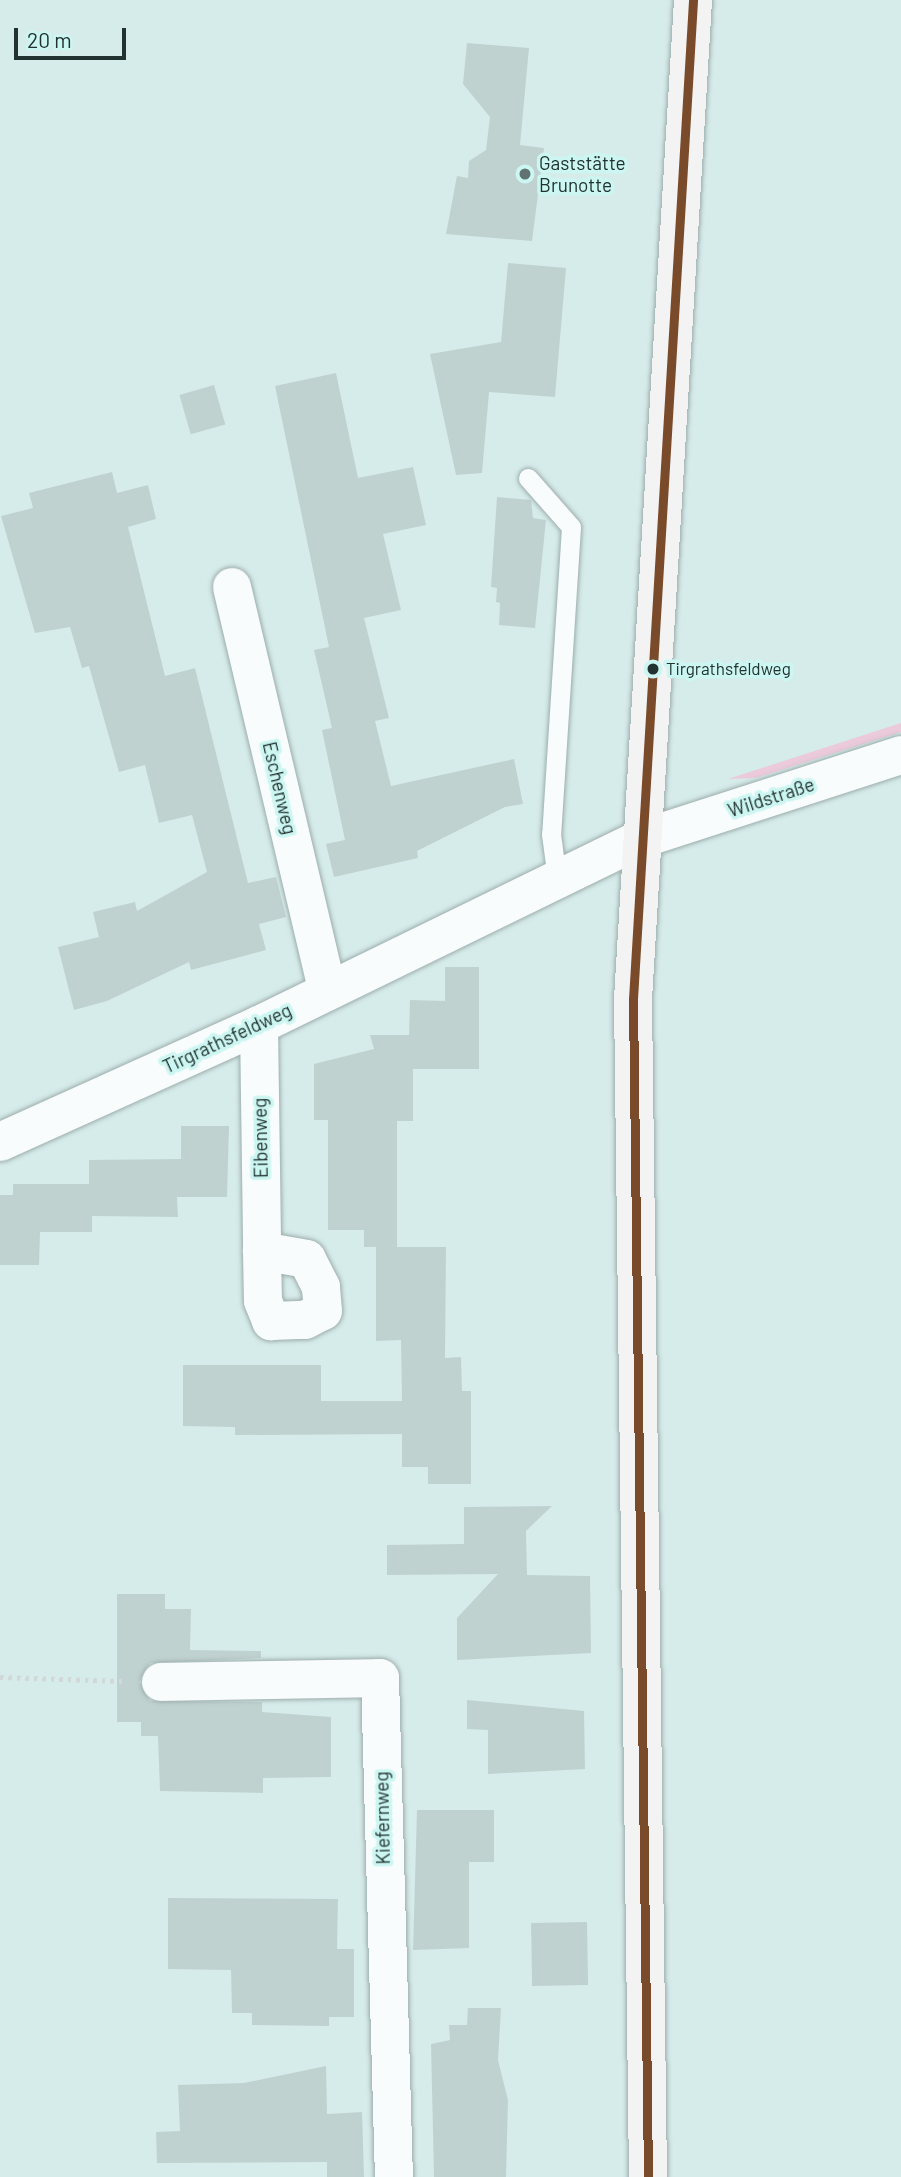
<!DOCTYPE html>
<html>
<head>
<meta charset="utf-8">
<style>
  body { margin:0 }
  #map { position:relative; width:901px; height:2177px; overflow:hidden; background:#d6ecea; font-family:Barlow,sans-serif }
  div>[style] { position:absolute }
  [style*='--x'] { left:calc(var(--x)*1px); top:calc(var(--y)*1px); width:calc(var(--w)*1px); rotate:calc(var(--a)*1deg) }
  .green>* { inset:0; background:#ebcada }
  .building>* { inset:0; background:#c0d2d0; transform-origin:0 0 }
  .path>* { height:4.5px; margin-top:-2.25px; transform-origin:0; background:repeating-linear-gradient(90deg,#d2d8d8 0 3.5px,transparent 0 8.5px) }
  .roads { filter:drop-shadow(0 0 2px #9cadac) drop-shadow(0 0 2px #9cadac) }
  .service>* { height:19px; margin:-9.5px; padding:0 9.5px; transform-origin:9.5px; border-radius:9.5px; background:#f9fcfc }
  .minor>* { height:38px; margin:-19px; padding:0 19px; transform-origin:19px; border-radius:19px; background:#f9fcfc }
  .secondary>* { height:38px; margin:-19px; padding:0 19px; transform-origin:19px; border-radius:19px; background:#f3f3f4 }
  .bus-1>* { height:9px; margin:-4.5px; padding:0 4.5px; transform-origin:4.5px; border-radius:4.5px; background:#7a4b2a }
  .dots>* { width:19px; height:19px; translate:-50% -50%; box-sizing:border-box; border:4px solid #ccf6f2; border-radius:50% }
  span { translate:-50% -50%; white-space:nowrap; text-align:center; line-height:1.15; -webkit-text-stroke:7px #ccf6f2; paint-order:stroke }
  .bus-label { font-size:17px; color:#213230 }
  .left { translate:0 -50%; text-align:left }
  .poi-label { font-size:19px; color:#213230 }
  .street-label { font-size:19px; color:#213230 }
  .scale { position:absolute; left:14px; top:28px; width:112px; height:32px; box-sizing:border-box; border:4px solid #213230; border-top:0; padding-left:9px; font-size:21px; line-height:24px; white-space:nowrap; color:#213230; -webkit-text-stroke:5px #ccf6f2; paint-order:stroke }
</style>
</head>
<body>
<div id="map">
  <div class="green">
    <i style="clip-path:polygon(901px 723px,901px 732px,756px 778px,728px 779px)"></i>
  </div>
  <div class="building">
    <i style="clip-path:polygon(467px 43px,529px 48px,520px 145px,544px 148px,532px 241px,446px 234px,457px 176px,468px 178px,469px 161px,486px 150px,490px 117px,463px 84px)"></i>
    <i style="clip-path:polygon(508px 263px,566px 268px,555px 397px,489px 392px,482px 473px,456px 475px,430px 354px,501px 342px)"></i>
    <i style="clip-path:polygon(336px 373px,358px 478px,413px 467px,426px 525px,383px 534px,401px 610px,364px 618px,389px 718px,375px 721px,391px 786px,514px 759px,523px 804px,505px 807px,417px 851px,418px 858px,334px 877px,326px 844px,345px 840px,322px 730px,332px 728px,314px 650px,329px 647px,275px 386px)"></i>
    <i style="left:214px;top:385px;width:41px;height:36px;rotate:74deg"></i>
    <i style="clip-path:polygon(112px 472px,117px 493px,148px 485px,156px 519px,128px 527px,165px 676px,195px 668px,248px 883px,276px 877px,286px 917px,259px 924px,266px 950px,191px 970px,189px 962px,107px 1001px,74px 1010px,58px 947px,99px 937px,93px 912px,135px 902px,137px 911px,207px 872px,192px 815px,159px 823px,145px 765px,119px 772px,89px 666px,82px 668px,70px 627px,35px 633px,1px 516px,33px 508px,29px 493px)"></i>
    <i style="clip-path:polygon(497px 497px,531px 500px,533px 518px,546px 520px,535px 628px,499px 625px,500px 603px,496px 602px,497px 588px,491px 587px)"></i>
    <i style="clip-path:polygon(445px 967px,479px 967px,479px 1069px,413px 1069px,413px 1121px,397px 1121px,397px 1247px,446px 1247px,445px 1358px,461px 1357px,462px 1391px,471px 1391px,471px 1484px,428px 1484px,428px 1467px,402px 1467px,402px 1434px,235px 1435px,235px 1427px,183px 1426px,183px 1365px,321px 1365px,321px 1401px,402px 1401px,401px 1340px,376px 1341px,376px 1247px,364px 1247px,364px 1230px,328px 1230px,328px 1120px,314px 1120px,314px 1064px,374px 1049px,370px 1035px,409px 1035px,410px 1000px,445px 1001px)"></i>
    <i style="clip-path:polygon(181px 1126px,229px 1126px,227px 1197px,177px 1197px,178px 1217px,92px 1216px,92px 1232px,40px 1232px,39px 1265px,0 1265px,0 1195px,13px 1195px,13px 1184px,89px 1184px,89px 1160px,181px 1159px)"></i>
    <i style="clip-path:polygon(552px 1506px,526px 1531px,527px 1575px,590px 1576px,591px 1653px,457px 1660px,457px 1618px,498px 1574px,387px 1575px,387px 1545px,464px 1544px,464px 1507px)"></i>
    <i style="clip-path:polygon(117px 1594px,165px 1594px,165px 1609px,191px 1609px,190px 1650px,261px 1651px,261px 1658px,150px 1663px,139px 1682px,150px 1701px,262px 1702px,262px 1712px,331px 1717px,331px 1777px,263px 1778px,263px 1793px,160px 1791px,158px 1736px,141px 1736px,141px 1722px,117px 1722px)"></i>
    <i style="clip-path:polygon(467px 1700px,584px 1711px,585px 1769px,488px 1774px,488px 1730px,467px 1729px)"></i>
    <i style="clip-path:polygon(417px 1810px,494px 1810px,494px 1862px,469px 1862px,469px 1948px,413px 1950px)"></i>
    <i style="clip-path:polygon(168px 1898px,338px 1899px,337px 1949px,354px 1949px,354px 2017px,329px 2017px,329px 2026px,252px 2025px,252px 2013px,232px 2013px,231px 1970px,168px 1969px)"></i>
    <i style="left:587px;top:1922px;width:63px;height:56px;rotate:89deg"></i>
    <i style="clip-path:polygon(468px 2008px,501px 2008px,498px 2060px,508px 2100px,506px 2177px,434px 2177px,431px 2044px,450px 2040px,449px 2025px,467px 2025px)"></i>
    <i style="clip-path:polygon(326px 2066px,327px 2114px,362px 2112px,364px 2177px,327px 2177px,327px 2162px,157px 2163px,156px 2132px,180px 2131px,178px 2085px,244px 2083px)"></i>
  </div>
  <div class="path">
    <i style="--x:0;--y:1677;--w:125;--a:1.8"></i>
  </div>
  <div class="roads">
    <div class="service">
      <i style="--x:528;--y:478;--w:65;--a:48.7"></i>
      <i style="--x:571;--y:527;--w:308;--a:93.7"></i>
      <i style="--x:551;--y:834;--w:45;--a:82.4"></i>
    </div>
    <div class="minor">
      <i style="--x:232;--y:587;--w:413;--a:76.7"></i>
      <i style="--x:259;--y:1025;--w:226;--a:89.2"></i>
      <i style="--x:262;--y:1251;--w:50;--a:88.9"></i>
      <i style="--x:263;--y:1301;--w:22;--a:68"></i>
      <i style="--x:271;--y:1321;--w:34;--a:-2"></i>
      <i style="--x:305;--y:1320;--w:20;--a:-27"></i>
      <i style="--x:323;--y:1311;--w:24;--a:-95"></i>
      <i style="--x:321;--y:1287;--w:31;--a:-117"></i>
      <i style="--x:307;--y:1259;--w:46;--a:-169.9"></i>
      <i style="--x:0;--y:1142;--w:284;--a:-24.3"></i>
      <i style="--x:259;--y:1025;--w:425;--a:-26"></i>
      <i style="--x:641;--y:839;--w:273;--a:-17.9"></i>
      <i style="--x:161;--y:1682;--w:219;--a:-1"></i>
      <i style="--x:380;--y:1678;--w:499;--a:88.4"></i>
    </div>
    <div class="secondary">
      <i style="--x:648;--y:2177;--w:1178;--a:-90.73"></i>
      <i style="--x:633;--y:999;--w:1001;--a:-86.56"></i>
    </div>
  </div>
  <div class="bus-1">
    <i style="--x:648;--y:2177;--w:1178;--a:-90.73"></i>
    <i style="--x:633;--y:999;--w:1001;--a:-86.56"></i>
  </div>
  <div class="dots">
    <i style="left:525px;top:174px;background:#607371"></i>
    <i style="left:653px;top:669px;background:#213230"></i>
  </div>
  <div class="bus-label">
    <span class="left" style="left:666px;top:669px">Tirgrathsfeldweg</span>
  </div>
  <div class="poi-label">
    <span class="left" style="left:539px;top:174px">Gaststätte<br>Brunotte</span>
  </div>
  <div class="street-label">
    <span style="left:280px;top:788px;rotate:77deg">Eschenweg</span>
    <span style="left:771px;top:797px;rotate:-18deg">Wildstraße</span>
    <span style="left:227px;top:1038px;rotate:-25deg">Tirgrathsfeldweg</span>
    <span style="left:260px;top:1138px;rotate:-91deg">Eibenweg</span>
    <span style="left:382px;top:1818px;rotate:-91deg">Kiefernweg</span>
  </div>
  <div class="scale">20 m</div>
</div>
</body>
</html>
